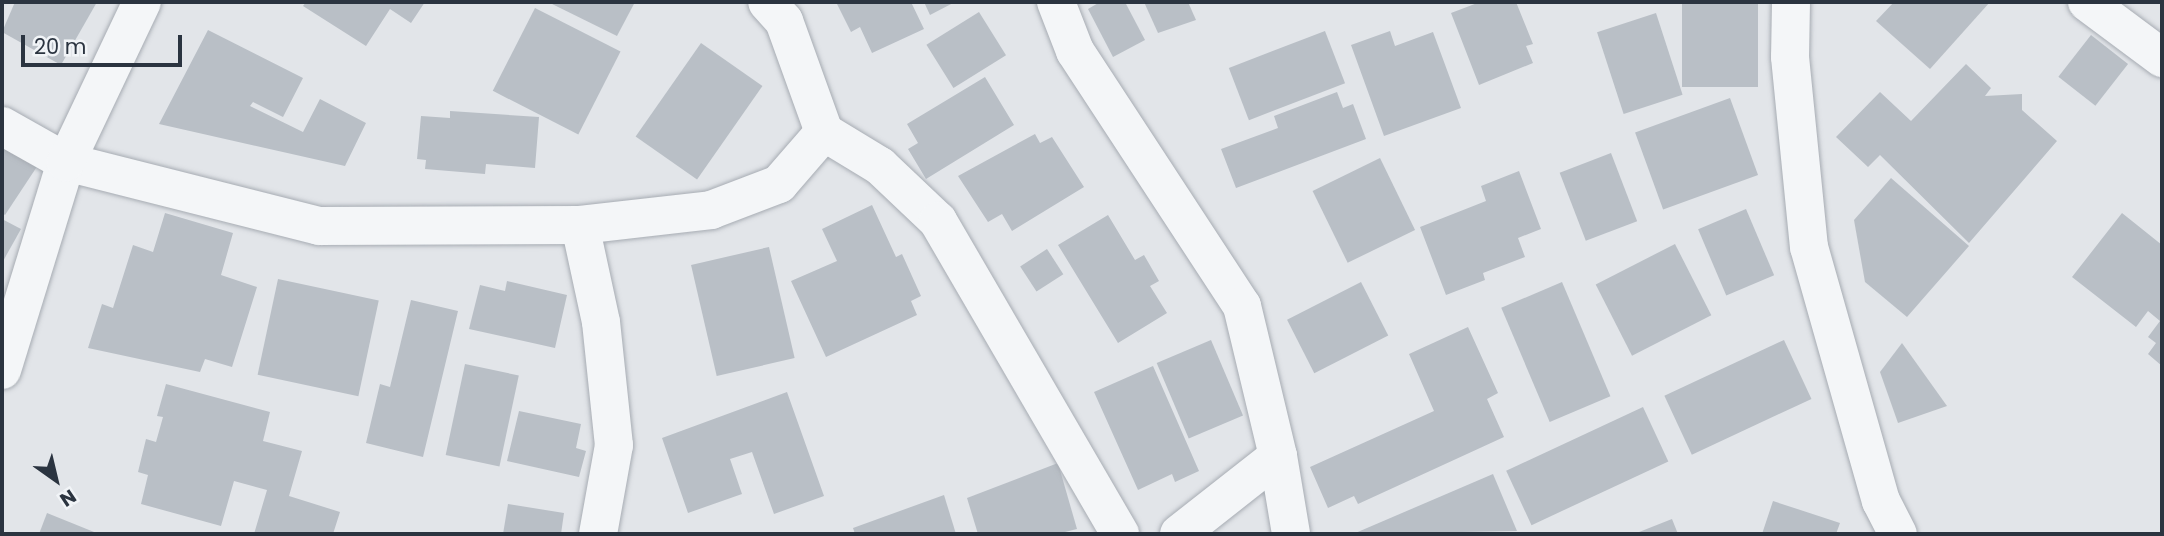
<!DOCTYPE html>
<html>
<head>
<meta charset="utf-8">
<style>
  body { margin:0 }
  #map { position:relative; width:2164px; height:536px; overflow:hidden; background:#e2e5e9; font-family:Poppins,sans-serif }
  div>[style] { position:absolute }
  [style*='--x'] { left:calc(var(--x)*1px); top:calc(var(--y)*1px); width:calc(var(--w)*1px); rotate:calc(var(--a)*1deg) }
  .building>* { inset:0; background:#b9bfc6; transform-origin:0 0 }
  .roads { filter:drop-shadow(0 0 2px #a7acb3) drop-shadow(0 0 2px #a7acb3) }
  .street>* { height:38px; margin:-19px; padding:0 19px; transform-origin:19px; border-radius:19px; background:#f4f6f8 }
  span { translate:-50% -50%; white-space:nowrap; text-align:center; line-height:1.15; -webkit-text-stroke:5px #f1f4f7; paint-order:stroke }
  .frame { position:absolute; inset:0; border:4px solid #2b3440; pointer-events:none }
  .north { position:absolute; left:21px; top:445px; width:70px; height:70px; -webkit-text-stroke:5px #f1f4f7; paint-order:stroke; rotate:146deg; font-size:19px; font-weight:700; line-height:28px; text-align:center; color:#2b3440 }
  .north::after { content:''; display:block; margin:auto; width:24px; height:32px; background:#2b3440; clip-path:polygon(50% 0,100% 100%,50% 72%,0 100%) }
  .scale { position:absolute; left:21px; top:35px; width:161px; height:32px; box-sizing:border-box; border:4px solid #2b3440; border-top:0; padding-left:9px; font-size:21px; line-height:24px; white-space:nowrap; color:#2b3440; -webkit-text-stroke:5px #f1f4f7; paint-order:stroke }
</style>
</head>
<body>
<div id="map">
  <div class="building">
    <i style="clip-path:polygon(15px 2px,97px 2px,61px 65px,2px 32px)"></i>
    <i style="clip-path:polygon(306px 2px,425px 2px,411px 23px,390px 9px,366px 46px,303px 6px)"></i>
    <i style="clip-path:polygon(548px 2px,635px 2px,617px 36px)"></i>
    <i style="clip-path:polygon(836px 2px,911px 2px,924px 29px,872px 53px,860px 27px,851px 32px)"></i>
    <i style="clip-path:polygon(924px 2px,955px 2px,930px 15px)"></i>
    <i style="clip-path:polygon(1100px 2px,1125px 2px,1145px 40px,1113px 57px,1088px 9px)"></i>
    <i style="clip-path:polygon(1144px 2px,1188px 2px,1196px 20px,1158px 33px)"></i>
    <i style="clip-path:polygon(1480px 2px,1516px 2px,1533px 44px,1526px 46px,1533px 63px,1479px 85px,1451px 13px)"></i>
    <i style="left:1682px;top:2px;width:76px;height:85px"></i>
    <i style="clip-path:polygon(1894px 2px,1990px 2px,1930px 69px,1876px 21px)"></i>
    <i style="left:535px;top:8px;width:96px;height:93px;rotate:27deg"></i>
    <i style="left:979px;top:12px;width:51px;height:62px;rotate:58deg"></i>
    <i style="left:1656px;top:13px;width:86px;height:62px;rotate:72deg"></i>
    <i style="clip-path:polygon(208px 30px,303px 78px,283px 117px,253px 102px,250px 106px,303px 132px,320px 99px,366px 123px,345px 166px,159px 124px)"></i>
    <i style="left:1325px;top:31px;width:56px;height:103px;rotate:69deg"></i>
    <i style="clip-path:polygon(1390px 31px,1395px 46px,1433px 32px,1461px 108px,1384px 136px,1351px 45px)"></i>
    <i style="left:2091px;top:35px;width:47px;height:53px;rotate:38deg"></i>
    <i style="left:701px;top:43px;width:75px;height:114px;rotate:35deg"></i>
    <i style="clip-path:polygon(1966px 64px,1991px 88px,1985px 96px,2022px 94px,2022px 110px,2057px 141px,1969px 243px,1880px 155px,1868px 167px,1836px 137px,1880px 92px,1911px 121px)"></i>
    <i style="clip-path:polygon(985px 77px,1014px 125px,926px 179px,908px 149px,918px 143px,907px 124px)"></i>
    <i style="clip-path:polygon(1337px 92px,1343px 108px,1353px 104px,1366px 139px,1236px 188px,1221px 149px,1278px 128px,1274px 116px)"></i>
    <i style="left:1730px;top:98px;width:82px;height:101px;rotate:70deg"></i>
    <i style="clip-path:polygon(450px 111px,539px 117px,535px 168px,486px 164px,485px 174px,425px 169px,426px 160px,417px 159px,421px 116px,450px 118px)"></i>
    <i style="clip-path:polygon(2px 127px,42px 159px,5px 215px,2px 213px)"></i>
    <i style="clip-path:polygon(1035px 134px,1040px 143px,1052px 137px,1084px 187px,1012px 231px,1002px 214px,988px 222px,958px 176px)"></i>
    <i style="left:1611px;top:153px;width:73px;height:55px;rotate:69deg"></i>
    <i style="left:1380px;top:158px;width:80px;height:75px;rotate:64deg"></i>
    <i style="clip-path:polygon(1519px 171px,1541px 229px,1518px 238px,1525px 257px,1483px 273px,1485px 280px,1446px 295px,1420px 227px,1486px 201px,1481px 186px)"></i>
    <i style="clip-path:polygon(1891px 178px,1969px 246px,1907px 317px,1865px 282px,1854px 220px)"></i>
    <i style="clip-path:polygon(872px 205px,896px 257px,902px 254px,921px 296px,911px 301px,917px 315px,826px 357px,791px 281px,837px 261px,822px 229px)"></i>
    <i style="left:1746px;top:209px;width:72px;height:52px;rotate:67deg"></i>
    <i style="clip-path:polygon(165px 213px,233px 233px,221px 275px,257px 287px,232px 367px,205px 359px,200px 372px,88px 348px,102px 304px,113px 308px,133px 245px,153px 252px)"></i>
    <i style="clip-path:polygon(2122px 213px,2162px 245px,2162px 366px,2148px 354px,2156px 343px,2148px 337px,2160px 321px,2148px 311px,2136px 327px,2072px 277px)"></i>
    <i style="clip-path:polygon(1108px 215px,1135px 260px,1144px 255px,1159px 281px,1150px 286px,1167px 313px,1118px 343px,1058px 245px)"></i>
    <i style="clip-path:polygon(2px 219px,21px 229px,2px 263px)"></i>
    <i style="left:1675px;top:244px;width:80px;height:89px;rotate:63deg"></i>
    <i style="left:769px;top:247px;width:114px;height:80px;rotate:77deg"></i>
    <i style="left:1047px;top:249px;width:30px;height:32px;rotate:57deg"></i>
    <i style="left:278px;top:279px;width:103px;height:98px;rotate:12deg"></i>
    <i style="clip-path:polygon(507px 281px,567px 295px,555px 348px,469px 329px,480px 285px,505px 291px)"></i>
    <i style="left:1361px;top:282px;width:60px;height:83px;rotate:63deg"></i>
    <i style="left:1562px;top:282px;width:124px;height:66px;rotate:67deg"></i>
    <i style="clip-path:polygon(411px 300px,458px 311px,423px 457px,366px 443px,380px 384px,390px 387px)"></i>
    <i style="clip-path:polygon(1468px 327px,1498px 393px,1487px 399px,1504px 437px,1358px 504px,1354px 496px,1328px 508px,1310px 467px,1434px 411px,1409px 354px)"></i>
    <i style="left:1211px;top:340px;width:82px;height:59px;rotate:67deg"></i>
    <i style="left:1784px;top:340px;width:65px;height:132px;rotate:65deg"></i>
    <i style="clip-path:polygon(1902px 343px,1947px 406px,1898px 423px,1880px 372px)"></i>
    <i style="left:465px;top:364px;width:55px;height:93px;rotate:12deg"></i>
    <i style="clip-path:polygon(1153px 366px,1199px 471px,1175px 482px,1172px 474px,1138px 490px,1094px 392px)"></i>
    <i style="clip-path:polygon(166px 384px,270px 412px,263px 441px,302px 451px,289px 496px,340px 512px,333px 534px,254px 534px,267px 490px,234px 481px,221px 526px,141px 504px,148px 475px,138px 472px,146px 439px,156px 442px,163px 417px,157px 416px)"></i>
    <i style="clip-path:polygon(787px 392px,824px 496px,774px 514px,752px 452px,730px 459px,742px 494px,688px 513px,662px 438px)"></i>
    <i style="left:1643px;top:407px;width:60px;height:151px;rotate:65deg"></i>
    <i style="clip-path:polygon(519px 411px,581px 424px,576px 448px,586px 451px,579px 477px,507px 461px)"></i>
    <i style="clip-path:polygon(1058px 463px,1077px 529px,1057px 534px,978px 534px,967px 498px)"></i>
    <i style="clip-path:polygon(1493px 474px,1517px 531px,1353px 534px)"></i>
    <i style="clip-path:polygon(944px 495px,956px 534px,855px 534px,853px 528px)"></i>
    <i style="clip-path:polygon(1773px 501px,1840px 523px,1836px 534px,1762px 534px)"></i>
    <i style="clip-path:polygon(508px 504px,564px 513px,561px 534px,503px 534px)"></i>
    <i style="clip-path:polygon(47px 513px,99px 534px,39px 534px)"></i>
    <i style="clip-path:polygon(1672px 519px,1678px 534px,1634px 534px)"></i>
  </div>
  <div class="roads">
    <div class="street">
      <i style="--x:1056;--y:2;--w:53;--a:68.8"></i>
      <i style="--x:1075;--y:51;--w:305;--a:56.8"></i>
      <i style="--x:1242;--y:306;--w:154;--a:76.5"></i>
      <i style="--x:1278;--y:456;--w:79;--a:80.5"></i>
      <i style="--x:1791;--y:2;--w:55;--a:91"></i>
      <i style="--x:1790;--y:57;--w:191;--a:84.3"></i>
      <i style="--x:1809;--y:247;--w:264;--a:74.2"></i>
      <i style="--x:1881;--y:501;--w:37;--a:63"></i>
      <i style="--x:2087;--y:2;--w:94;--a:36.7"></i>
      <i style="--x:2;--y:126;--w:73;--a:29.4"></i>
      <i style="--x:66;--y:162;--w:261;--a:14.2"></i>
      <i style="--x:319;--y:226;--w:261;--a:-0.2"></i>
      <i style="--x:580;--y:225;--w:132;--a:-6.5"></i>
      <i style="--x:711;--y:210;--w:73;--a:-20.9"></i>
      <i style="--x:779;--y:184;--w:69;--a:-49.1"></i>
      <i style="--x:824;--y:132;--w:118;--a:-109.8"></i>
      <i style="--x:784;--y:21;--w:25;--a:-132"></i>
      <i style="--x:824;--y:132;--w:66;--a:31.3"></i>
      <i style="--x:880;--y:166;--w:80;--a:43.5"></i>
      <i style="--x:938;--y:221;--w:362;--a:59.8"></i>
      <i style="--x:580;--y:225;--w:99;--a:77.8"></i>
      <i style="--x:601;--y:322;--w:124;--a:84"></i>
      <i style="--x:614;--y:445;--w:90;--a:100.2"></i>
      <i style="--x:2;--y:370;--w:218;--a:-72.9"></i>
      <i style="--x:66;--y:162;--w:177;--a:-64.6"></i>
      <i style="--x:1179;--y:534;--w:126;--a:-38.2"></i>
    </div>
  </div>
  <div class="frame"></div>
  <div class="north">N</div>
  <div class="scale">20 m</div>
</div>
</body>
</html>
